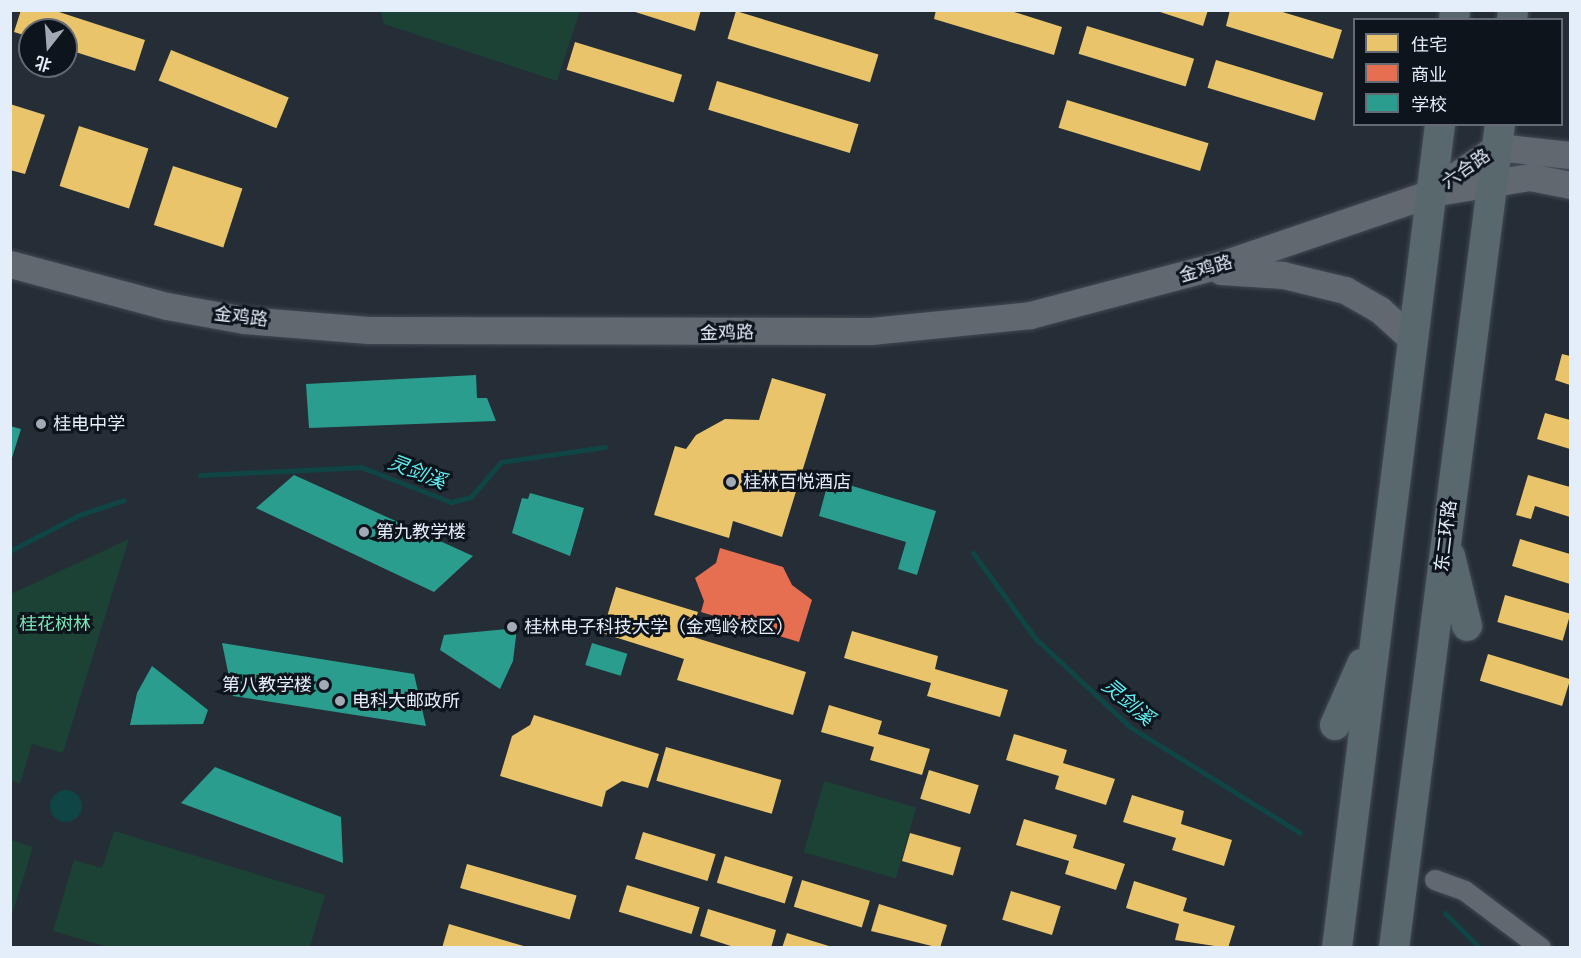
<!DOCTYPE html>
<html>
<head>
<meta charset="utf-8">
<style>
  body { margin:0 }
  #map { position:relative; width:1581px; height:958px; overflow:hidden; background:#252d37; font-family:"Nunito Sans","Noto Sans SC",sans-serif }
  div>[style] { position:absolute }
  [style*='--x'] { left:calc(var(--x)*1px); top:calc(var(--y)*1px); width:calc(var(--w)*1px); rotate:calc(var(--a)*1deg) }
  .green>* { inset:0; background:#1b4234; transform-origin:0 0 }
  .water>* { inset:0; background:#104546 }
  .round { border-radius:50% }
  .homes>* { inset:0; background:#e9c46a; transform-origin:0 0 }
  .shops>* { inset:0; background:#e76f51 }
  .schools>* { inset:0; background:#2a9d8f; transform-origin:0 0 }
  .stream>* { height:5px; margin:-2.5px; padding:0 2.5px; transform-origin:2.5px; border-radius:2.5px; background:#104546 }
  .roads { filter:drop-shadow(0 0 2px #424952) drop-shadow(0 0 2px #424952) }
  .street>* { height:20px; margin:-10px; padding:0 10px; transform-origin:10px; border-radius:10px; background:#616870 }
  .secondary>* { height:27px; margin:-13.5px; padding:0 13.5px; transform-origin:13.5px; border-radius:13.5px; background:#616870 }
  .primary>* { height:30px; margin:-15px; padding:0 15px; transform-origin:15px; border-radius:15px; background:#58686d }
  .dots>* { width:16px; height:16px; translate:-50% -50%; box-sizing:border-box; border:3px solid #0e141c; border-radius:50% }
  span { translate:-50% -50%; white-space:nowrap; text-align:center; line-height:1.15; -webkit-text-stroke:6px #0e141c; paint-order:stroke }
  .street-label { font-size:18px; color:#e4edfa }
  .poi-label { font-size:18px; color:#e4edfa }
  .left { translate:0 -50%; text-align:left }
  .right { translate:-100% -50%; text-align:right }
  .park-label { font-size:18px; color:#79e6b6 }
  .water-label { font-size:20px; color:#5ff0f2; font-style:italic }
  .frame { position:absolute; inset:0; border:12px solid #e4edfa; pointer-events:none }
  .legend { position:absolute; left:1353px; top:18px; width:210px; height:108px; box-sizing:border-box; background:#0e141c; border:2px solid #646b75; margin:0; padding:8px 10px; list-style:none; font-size:18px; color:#e4edfa }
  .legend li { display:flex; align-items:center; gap:12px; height:30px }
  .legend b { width:30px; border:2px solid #646b75 }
  .north { position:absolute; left:18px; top:18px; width:60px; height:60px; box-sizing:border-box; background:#0e141c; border:2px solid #646b75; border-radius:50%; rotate:197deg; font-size:16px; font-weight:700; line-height:24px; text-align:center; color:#e4edfa }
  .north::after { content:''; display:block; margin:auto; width:21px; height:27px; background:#a1aab6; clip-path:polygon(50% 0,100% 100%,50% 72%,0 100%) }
</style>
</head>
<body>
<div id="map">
  <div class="green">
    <i style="clip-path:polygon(381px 11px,381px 10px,580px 11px,557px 81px,384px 24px)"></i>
    <i style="clip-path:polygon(129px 539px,63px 753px,32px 744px,20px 784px,11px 781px,11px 594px)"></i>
    <i style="left:824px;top:781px;width:96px;height:74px;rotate:16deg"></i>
    <i style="clip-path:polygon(114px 831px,325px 895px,310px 947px,108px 947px,53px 931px,74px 860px,102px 868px)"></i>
    <i style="clip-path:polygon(11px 840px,33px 847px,11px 918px,10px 918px)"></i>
  </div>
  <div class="water">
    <i class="round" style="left:50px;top:790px;width:32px;height:32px"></i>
  </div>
  <div class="homes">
    <i style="clip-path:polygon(21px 10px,53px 10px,145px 40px,135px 71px,66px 49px,66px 30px,30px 30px,30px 37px,14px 32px)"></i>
    <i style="clip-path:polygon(629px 10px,701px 10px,695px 31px)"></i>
    <i style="clip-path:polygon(936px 10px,1008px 10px,1062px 27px,1054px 55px,934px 19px)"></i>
    <i style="clip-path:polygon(1154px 10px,1208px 10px,1203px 26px)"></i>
    <i style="clip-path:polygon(1230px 10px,1276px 10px,1342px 30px,1333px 59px,1226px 26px)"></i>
    <i style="left:736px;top:11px;width:149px;height:29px;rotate:17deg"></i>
    <i style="left:1087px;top:26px;width:112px;height:29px;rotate:17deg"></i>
    <i style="left:575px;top:42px;width:112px;height:29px;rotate:17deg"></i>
    <i style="left:171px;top:50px;width:127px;height:33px;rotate:22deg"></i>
    <i style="left:1216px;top:60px;width:112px;height:29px;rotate:17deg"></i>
    <i style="left:717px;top:81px;width:148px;height:30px;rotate:17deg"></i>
    <i style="left:1067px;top:100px;width:148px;height:29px;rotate:17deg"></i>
    <i style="clip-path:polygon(10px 104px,45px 115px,25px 174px,10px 170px)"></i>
    <i style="left:79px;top:126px;width:73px;height:63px;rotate:18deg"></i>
    <i style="left:173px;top:166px;width:73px;height:62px;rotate:18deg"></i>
    <i style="clip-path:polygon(1562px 354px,1570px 356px,1570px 385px,1555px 380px)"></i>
    <i style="clip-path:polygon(772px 378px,826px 394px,782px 537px,733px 521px,729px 538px,654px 515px,675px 446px,686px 449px,696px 435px,725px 419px,759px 420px)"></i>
    <i style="clip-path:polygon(1545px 413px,1570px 420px,1570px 449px,1537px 439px)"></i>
    <i style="clip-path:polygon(1528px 475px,1570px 487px,1570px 517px,1535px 506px,1531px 519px,1516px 515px)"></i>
    <i style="clip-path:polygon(1520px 539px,1570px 554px,1570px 584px,1512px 566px)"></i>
    <i style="clip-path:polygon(616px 587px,698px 612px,690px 636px,806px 672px,793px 715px,677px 680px,684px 659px,602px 633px)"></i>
    <i style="left:1505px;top:595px;width:68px;height:28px;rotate:16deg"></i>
    <i style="clip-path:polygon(852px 631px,938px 656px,935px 669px,1008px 690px,1000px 717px,927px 696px,931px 683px,844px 658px)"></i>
    <i style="left:1488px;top:654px;width:86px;height:28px;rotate:17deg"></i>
    <i style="clip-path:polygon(829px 705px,882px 721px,878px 734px,930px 749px,922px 775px,870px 760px,874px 747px,821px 732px)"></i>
    <i style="clip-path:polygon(534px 715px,659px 754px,648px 788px,622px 781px,606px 791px,602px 807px,500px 776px,512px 736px,530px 725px)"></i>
    <i style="clip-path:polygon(1014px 734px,1067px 750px,1063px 763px,1115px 779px,1106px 805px,1055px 789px,1059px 776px,1006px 760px)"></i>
    <i style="left:666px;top:747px;width:120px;height:35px;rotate:16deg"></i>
    <i style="left:929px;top:770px;width:52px;height:30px;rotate:17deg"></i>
    <i style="clip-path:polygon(1132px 795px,1184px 811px,1181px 824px,1232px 840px,1224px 866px,1172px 850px,1176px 838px,1123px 822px)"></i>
    <i style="clip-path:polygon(1024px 819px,1077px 835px,1073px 848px,1125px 864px,1116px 890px,1065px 874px,1069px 861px,1016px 845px)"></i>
    <i style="left:643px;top:832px;width:76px;height:28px;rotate:17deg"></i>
    <i style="left:910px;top:833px;width:53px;height:29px;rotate:16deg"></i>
    <i style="left:725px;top:856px;width:71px;height:28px;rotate:17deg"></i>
    <i style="left:467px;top:864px;width:114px;height:25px;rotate:16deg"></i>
    <i style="left:802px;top:880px;width:71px;height:28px;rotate:17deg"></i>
    <i style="clip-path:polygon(1134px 881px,1187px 898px,1183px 911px,1235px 926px,1228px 948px,1175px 940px,1179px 924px,1126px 908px)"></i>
    <i style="left:627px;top:885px;width:76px;height:28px;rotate:17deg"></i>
    <i style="left:1011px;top:891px;width:52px;height:30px;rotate:17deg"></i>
    <i style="clip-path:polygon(879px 904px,947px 925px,940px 948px,871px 931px)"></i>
    <i style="clip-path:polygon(708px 909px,776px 930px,771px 948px,737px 948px,700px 936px)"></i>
    <i style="clip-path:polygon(449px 924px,527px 947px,527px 948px,442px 948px)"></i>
    <i style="clip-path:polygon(787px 933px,832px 947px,832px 948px,782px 948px)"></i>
  </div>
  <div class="shops">
    <i style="clip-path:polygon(720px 548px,783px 567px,792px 585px,812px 600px,799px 642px,701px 612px,704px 601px,695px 578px,716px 563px)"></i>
  </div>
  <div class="schools">
    <i style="clip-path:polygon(476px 375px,477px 398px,487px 398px,496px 421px,309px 428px,306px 384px)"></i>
    <i style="clip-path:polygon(10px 426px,21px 429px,11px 461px,10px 461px)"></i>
    <i style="clip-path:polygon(294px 475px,473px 556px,434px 592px,256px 508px)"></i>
    <i style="clip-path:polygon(829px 479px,936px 511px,917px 575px,898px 569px,906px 542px,819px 516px)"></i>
    <i style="clip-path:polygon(530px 493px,584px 508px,570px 556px,512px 533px,522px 498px,528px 499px)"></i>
    <i style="clip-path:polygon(517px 628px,513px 661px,500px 689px,440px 650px,444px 635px)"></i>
    <i style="clip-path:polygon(222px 643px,414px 674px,426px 726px,233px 696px)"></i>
    <i style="left:592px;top:643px;width:37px;height:23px;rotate:17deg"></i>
    <i style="clip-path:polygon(152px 666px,208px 710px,203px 724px,130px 725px,137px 693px)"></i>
    <i style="clip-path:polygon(215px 767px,341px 817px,343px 863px,181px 803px)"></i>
  </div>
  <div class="stream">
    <i style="--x:200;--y:475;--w:161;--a:-2.8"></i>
    <i style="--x:361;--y:467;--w:97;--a:21.3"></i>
    <i style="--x:451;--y:502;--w:21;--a:-14"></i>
    <i style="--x:471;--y:497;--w:46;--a:-49.4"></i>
    <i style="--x:501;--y:462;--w:105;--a:-8.2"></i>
    <i style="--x:10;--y:551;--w:78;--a:-27.6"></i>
    <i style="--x:79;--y:515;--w:47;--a:-18.4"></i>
    <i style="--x:973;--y:553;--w:105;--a:53.9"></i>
    <i style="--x:1035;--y:638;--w:130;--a:43.1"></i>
    <i style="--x:1130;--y:727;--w:200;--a:31.9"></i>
    <i style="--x:1445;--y:913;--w:49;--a:45"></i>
  </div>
  <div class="roads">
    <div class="street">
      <i style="--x:1435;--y:880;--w:32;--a:20"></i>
      <i style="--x:1465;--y:891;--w:95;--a:36.9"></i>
    </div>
    <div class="secondary">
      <i style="--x:1439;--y:187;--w:70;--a:-34.6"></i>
      <i style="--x:1497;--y:147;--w:73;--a:6.3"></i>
      <i style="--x:10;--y:264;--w:163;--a:15"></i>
      <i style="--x:167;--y:306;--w:78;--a:10.3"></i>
      <i style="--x:244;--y:320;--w:125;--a:4.6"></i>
      <i style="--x:369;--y:330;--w:502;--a:0.11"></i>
      <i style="--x:871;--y:331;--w:160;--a:-5.7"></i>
      <i style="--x:1030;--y:315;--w:200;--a:-14.8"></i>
      <i style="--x:1223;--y:264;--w:220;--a:-18.8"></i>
      <i style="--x:1431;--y:193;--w:100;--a:-9.2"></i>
      <i style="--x:1530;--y:177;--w:41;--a:11.3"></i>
      <i style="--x:1221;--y:271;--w:62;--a:3.7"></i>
      <i style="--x:1283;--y:275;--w:64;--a:13.6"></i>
      <i style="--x:1345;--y:290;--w:40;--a:29.7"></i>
      <i style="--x:1380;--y:310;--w:42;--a:42.1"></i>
    </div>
    <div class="primary">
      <i style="--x:1454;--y:20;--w:10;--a:-84"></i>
      <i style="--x:1512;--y:20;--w:10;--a:-84"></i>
      <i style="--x:1450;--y:556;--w:72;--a:76.3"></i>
      <i style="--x:1335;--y:725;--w:67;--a:-66.1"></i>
      <i style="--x:1337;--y:948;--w:830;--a:-82.87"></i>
      <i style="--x:1394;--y:948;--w:831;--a:-82.67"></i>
    </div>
  </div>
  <div class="dots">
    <i style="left:41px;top:424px;background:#a1aab6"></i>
    <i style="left:731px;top:482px;background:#a1aab6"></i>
    <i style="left:364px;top:532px;background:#a1aab6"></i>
    <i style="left:512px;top:627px;background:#a1aab6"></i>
    <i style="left:324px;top:685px;background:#a1aab6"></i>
    <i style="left:340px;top:701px;background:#a1aab6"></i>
  </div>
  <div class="street-label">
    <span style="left:1466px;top:169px;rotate:-35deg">六合路</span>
    <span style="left:1206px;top:269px;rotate:-16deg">金鸡路</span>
    <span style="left:241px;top:317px;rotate:7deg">金鸡路</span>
    <span style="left:727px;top:333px;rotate:-1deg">金鸡路</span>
    <span style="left:1446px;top:536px;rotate:-83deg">东二环路</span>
  </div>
  <div class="poi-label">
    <span class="left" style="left:53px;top:424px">桂电中学</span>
    <span class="left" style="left:743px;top:482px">桂林百悦酒店</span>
    <span class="left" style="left:376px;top:532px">第九教学楼</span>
    <span class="left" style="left:524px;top:627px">桂林电子科技大学（金鸡岭校区）</span>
    <span class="right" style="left:312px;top:685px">第八教学楼</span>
    <span class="left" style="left:352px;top:701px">电科大邮政所</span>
  </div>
  <div class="park-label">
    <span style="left:55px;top:624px">桂花树林</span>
  </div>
  <div class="water-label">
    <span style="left:417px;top:472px;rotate:21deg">灵剑溪</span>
    <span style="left:1128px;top:702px;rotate:40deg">灵剑溪</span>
  </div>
  <div class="frame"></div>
  <ul class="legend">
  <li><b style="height:16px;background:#e9c46a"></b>住宅</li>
  <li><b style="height:16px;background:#e76f51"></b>商业</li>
  <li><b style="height:16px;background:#2a9d8f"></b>学校</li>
  </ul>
  <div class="north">北</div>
</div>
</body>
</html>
